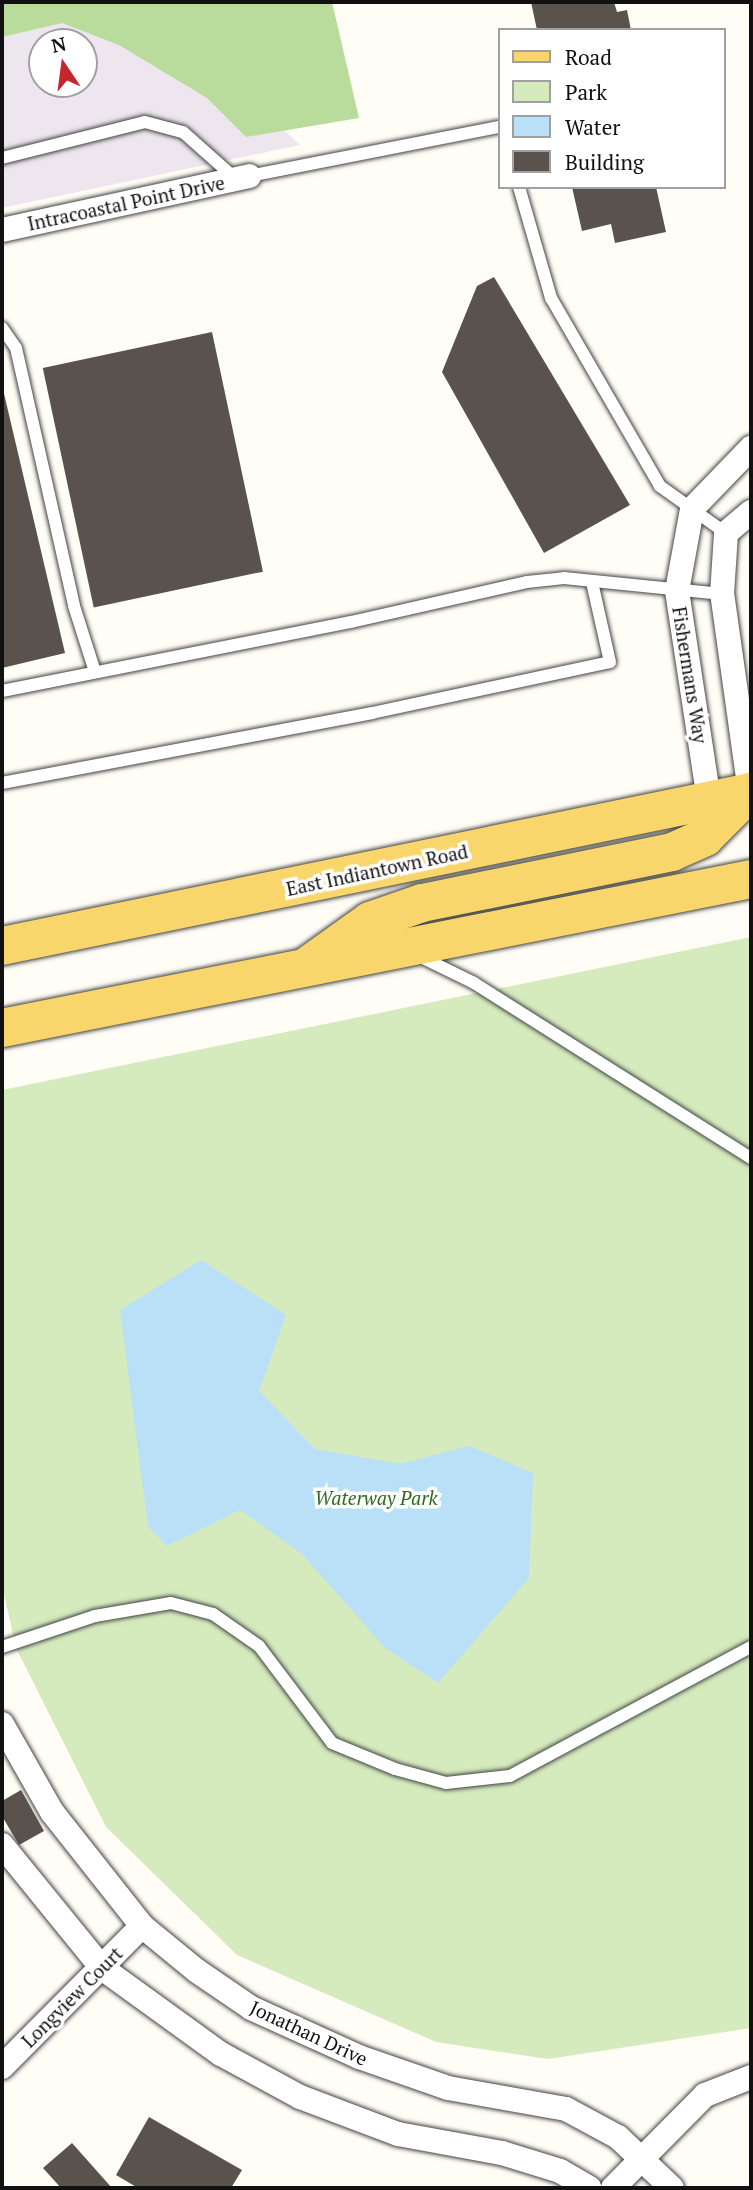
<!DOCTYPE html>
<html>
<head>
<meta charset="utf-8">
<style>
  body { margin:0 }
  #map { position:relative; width:753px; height:2190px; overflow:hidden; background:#fffdf5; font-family:"PT Serif",serif }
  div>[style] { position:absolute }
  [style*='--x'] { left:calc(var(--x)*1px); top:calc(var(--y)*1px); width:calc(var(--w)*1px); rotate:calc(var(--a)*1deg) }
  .industrial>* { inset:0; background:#eee6ef }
  .green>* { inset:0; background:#d5ebbd }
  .forest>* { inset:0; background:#b9dc9c }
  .water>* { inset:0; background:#b9e0f7 }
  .building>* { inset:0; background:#5a524d; transform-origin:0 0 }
  .roads { filter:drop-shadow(0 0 2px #444) drop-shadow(0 0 2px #444) }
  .lane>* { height:12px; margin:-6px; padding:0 6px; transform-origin:6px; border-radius:6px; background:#fff }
  .street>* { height:24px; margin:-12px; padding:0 12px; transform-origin:12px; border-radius:12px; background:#fff }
  .primary>* { height:38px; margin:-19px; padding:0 19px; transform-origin:19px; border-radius:19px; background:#f9d66b }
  span { translate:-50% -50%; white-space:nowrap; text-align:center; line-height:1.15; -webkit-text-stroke:7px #fff; paint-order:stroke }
  .street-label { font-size:19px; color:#111 }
  .park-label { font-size:19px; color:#2f6b1f; font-style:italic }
  .frame { position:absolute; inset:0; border:4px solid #111; pointer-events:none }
  .legend { position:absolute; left:498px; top:28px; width:228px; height:161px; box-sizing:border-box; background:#fff; border:2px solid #a0a0a0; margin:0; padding:9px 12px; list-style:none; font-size:21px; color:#111 }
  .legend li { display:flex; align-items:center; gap:14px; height:35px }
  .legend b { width:35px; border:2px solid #a0a0a0 }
  .north { position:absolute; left:28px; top:28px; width:70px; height:70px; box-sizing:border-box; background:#fff; border:2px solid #a0a0a0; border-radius:50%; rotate:347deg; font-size:19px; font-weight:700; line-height:28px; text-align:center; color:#111 }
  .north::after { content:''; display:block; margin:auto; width:24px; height:32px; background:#c4262e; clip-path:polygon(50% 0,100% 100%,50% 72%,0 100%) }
</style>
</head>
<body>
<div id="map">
  <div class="industrial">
    <i style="clip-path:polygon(evenodd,2px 2px,145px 2px,300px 145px,2px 208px,2px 2px,42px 42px,84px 42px,84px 84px,42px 84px,42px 42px)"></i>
  </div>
  <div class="green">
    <i style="clip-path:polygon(751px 937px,751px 2028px,548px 2059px,436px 2042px,237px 1955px,106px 1827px,16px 1648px,2px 1585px,2px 1090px)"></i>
  </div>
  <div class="forest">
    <i style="clip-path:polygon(2px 2px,332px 2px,359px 118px,246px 137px,207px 98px,119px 45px,62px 23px,2px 37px)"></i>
  </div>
  <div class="water">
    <i style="clip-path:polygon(201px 1260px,286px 1315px,259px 1391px,315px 1449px,400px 1464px,469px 1446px,533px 1473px,529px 1578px,438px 1683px,385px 1648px,302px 1554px,240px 1510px,167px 1546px,148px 1527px,120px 1310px)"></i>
  </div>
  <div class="building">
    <i style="clip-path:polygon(531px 2px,614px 2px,617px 12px,627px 10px,631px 30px,537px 30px)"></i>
    <i style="clip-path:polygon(572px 187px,656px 187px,666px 232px,615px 243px,611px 224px,582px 231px)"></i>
    <i style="clip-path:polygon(494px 277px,630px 505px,544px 553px,442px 372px,477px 286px)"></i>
    <i style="left:212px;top:332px;width:245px;height:173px;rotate:78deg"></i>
    <i style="clip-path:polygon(2px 385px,65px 653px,2px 668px)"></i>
    <i style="clip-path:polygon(21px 1790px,44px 1831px,19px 1845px,2px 1816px,2px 1801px)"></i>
    <i style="clip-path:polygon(149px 2117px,242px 2170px,231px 2188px,138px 2188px,116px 2175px)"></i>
    <i style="clip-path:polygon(72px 2143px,112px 2188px,61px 2188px,43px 2168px)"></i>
  </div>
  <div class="roads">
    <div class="lane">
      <i style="--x:2;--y:158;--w:147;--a:-14.1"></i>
      <i style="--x:145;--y:122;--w:39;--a:15"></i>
      <i style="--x:183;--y:132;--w:71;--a:41.6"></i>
      <i style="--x:249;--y:176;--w:255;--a:-11.1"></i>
      <i style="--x:519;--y:187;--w:116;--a:73.9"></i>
      <i style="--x:551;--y:298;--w:217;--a:59.9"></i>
      <i style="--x:660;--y:486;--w:81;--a:35.5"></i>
      <i style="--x:2;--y:328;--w:24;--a:55"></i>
      <i style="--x:16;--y:348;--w:264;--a:77.3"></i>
      <i style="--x:74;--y:606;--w:69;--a:72.3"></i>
      <i style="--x:2;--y:691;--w:356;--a:-11.2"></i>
      <i style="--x:351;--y:622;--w:180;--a:-12.8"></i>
      <i style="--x:527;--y:582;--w:37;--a:-6"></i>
      <i style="--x:564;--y:578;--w:159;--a:5.8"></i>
      <i style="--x:2;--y:783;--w:377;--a:-10.7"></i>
      <i style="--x:372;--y:713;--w:243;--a:-12.1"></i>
      <i style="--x:610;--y:662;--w:82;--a:-102.7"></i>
      <i style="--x:419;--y:956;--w:61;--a:26.1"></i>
      <i style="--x:474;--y:983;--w:328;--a:32.3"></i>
      <i style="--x:2;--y:1647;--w:98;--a:-18.4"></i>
      <i style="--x:95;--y:1616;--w:77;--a:-9.7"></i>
      <i style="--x:171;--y:1603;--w:43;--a:14.7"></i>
      <i style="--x:213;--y:1614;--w:56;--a:34.8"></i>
      <i style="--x:259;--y:1646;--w:121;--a:53"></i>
      <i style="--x:332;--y:1743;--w:68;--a:22.4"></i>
      <i style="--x:395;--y:1769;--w:53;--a:15.4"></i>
      <i style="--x:446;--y:1783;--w:64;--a:-6.2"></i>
      <i style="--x:510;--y:1776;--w:273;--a:-28.2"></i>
    </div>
    <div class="street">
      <i style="--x:2;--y:230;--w:253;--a:-12.3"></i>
      <i style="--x:750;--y:792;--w:200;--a:-98"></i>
      <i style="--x:722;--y:594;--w:61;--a:-86.2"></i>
      <i style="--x:726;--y:533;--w:33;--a:-40"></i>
      <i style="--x:709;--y:800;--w:211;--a:-98.7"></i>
      <i style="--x:677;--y:591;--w:83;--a:-79.6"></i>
      <i style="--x:692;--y:509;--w:85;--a:-46"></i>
      <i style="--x:2;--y:1724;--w:101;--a:60.4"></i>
      <i style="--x:52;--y:1812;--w:145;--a:51.7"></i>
      <i style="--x:142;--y:1926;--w:71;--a:39.3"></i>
      <i style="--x:197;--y:1971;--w:65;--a:34.4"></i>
      <i style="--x:251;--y:2008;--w:119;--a:24.4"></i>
      <i style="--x:359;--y:2057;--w:94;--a:19.2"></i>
      <i style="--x:448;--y:2088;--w:120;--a:10.1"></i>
      <i style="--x:566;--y:2109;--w:59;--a:28.3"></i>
      <i style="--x:618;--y:2137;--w:74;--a:43.4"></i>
      <i style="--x:2;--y:1845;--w:159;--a:50.9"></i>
      <i style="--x:102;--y:1968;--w:147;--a:35.9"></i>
      <i style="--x:221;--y:2054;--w:90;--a:28.6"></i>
      <i style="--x:300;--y:2097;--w:105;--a:20.7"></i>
      <i style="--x:398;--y:2134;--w:106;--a:10.4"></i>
      <i style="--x:502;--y:2153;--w:61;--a:17.2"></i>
      <i style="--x:560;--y:2171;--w:34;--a:30"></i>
      <i style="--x:2;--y:2067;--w:199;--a:-45.2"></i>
      <i style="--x:613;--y:2188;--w:131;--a:-45.3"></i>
      <i style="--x:705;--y:2095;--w:49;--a:-21.4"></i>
    </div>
    <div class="primary">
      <i style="--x:2;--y:946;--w:765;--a:-11.62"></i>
      <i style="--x:310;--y:964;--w:74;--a:-35.6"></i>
      <i style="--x:370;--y:921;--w:55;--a:-19.1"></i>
      <i style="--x:422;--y:903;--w:255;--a:-11.5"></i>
      <i style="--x:672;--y:852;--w:36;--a:-24"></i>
      <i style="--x:705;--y:837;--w:64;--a:-45"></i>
      <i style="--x:2;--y:1028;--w:764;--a:-11.25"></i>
    </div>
  </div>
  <div class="street-label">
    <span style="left:126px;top:203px;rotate:-12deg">Intracoastal Point Drive</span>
    <span style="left:690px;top:675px;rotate:81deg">Fishermans Way</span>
    <span style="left:377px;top:870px;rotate:-12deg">East Indiantown Road</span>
    <span style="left:72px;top:1997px;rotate:-45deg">Longview Court</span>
    <span style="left:309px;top:2033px;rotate:25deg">Jonathan Drive</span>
  </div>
  <div class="park-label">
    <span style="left:376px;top:1498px">Waterway Park</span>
  </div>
  <div class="frame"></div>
  <ul class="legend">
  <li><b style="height:9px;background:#f9d66b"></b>Road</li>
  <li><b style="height:19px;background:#d5ebbd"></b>Park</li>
  <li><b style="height:19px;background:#b9e0f7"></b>Water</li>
  <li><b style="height:19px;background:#5a524d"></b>Building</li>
  </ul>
  <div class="north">N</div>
</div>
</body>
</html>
